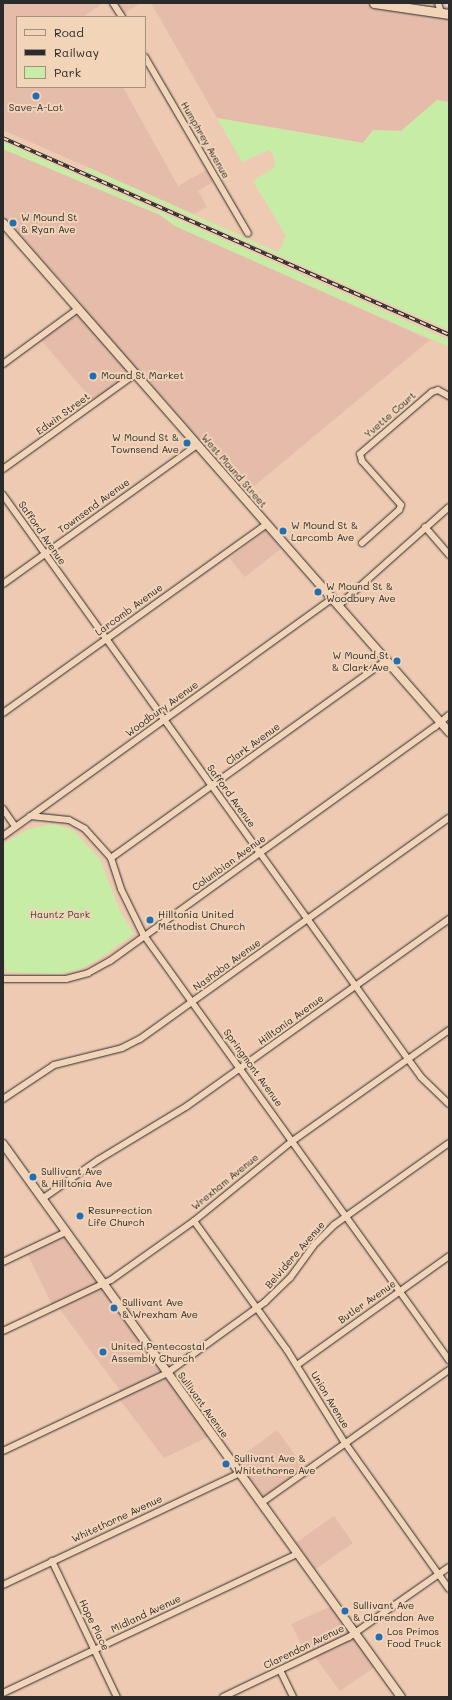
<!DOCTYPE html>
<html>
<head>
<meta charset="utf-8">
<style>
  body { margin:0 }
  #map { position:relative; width:452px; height:1700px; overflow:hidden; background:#eecab3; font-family:Mali,sans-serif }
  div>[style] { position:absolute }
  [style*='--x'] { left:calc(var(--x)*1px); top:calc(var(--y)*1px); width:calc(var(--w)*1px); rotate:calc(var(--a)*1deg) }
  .built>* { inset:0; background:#e5bcaa; transform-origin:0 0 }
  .green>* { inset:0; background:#c7eca5 }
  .roads { filter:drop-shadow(0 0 1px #2b2b2b) drop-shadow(0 0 1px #2b2b2b) }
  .street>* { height:6px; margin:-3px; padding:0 3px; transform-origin:3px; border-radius:3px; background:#f2d4b8 }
  .secondary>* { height:8px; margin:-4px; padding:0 4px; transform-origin:4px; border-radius:4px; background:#f2d4b8 }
  .primary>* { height:9px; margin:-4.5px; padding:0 4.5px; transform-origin:4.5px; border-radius:4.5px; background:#f2d4b8 }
  .rail>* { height:3.5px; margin-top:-1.75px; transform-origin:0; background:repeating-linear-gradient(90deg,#f2d4b8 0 6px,#2b2b2b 0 12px); box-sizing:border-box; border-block:1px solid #2b2b2b }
  .dots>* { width:11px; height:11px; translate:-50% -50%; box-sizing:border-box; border:2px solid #f2d4b8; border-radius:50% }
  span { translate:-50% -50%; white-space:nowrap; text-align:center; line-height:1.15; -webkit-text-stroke:4px #f2d4b8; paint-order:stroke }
  .poi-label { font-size:10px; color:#2b2b2b }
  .left { translate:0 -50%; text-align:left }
  .right { translate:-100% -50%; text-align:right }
  .street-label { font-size:10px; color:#2b2b2b }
  .park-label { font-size:10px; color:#42483d }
  .frame { position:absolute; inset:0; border:4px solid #2b2b2b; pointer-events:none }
  .legend { position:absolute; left:16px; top:16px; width:130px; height:72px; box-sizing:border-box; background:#f2d4b8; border:1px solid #a29080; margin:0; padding:5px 7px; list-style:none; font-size:12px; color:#2b2b2b }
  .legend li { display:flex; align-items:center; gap:8px; height:20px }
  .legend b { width:20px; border:1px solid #a29080 }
</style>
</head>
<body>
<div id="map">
  <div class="built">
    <i style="clip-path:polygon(3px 3px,103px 3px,83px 17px,17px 17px,17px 87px,123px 87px,178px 186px,208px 169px,215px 181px,198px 191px,207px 207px,194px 214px,3px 130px)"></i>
    <i style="clip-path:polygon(112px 3px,141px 3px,120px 16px)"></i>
    <i style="clip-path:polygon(151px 3px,438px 3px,439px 6px,449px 7px,449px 102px,437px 100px,401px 131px,373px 130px,363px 143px,217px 118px)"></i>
    <i style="clip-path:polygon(3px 149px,160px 215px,175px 226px,430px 340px,246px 493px,139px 370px,94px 402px,40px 339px,84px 307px,3px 215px)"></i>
    <i style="left:266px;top:530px;width:24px;height:46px;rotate:52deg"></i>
    <i style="clip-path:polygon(67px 1234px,212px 1435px,164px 1458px,117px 1396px,122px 1393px,58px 1307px,54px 1309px,27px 1253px)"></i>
    <i style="left:277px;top:1430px;width:47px;height:51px;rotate:54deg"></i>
    <i style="left:334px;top:1516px;width:33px;height:46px;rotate:55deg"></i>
    <i style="clip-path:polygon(334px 1605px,376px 1666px,340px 1691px,312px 1653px,307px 1656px,291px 1624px)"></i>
  </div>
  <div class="green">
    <i style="clip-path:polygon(437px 100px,449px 102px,449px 330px,85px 171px,87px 167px,278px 252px,286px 236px,253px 181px,275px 167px,274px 156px,269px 150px,242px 162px,217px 118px,363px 143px,373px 130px,401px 131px)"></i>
    <i style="clip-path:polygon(3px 142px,449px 340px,449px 347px,175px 226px,160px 215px,3px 149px)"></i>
    <i style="clip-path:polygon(53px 824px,73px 830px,100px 859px,120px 911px,134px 934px,96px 961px,77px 970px,58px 974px,6px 972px,3px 951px,3px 844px,28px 829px)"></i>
  </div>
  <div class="roads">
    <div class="street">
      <i style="--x:113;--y:3;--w:17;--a:57"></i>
      <i style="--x:438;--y:3;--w:9;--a:72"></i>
      <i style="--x:145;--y:57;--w:204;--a:59.7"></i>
      <i style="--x:3;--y:364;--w:93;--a:-36.3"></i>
      <i style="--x:3;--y:469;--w:163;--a:-35.7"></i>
      <i style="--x:3;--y:495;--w:694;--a:54.32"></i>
      <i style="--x:408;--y:1059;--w:22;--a:54"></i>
      <i style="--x:421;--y:1077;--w:39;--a:44"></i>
      <i style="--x:425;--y:527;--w:37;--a:49"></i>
      <i style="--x:362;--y:543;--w:50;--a:-41.7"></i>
      <i style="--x:399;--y:510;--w:5;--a:-68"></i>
      <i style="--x:401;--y:505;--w:59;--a:-131.6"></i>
      <i style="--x:362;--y:461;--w:7;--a:-106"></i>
      <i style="--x:360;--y:454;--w:95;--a:-40.7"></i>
      <i style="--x:432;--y:392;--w:6;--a:-18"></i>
      <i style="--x:438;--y:390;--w:13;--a:29"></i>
      <i style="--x:3;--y:584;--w:239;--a:-35.6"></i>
      <i style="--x:339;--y:605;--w:147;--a:-41.7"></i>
      <i style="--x:3;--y:713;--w:325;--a:-35.6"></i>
      <i style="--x:3;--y:809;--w:21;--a:55"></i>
      <i style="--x:30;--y:816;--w:39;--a:6"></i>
      <i style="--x:69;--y:820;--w:18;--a:29"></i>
      <i style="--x:85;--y:829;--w:39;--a:48"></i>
      <i style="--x:111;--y:858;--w:33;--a:72"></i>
      <i style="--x:121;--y:889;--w:50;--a:63.9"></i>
      <i style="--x:143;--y:934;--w:525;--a:54.31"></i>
      <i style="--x:3;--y:836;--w:407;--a:-35.8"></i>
      <i style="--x:111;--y:858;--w:340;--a:-35.7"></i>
      <i style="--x:3;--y:979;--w:63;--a:0"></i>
      <i style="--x:66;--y:979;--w:23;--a:-15"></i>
      <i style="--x:88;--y:973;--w:25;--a:-29"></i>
      <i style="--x:110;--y:961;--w:400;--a:-35.8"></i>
      <i style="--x:435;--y:727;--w:18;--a:-41"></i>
      <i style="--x:3;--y:1099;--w:61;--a:-33.7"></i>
      <i style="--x:54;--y:1065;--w:70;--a:-14"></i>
      <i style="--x:122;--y:1048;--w:20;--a:-27"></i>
      <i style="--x:140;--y:1039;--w:380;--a:-35.6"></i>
      <i style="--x:42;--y:1199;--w:68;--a:-34.9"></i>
      <i style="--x:98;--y:1160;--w:104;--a:-31.2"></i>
      <i style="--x:187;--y:1106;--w:322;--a:-35.5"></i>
      <i style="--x:194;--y:1221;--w:159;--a:54.2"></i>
      <i style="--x:287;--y:1350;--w:110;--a:58.1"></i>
      <i style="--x:345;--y:1443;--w:179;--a:54.5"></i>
      <i style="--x:3;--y:1262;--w:70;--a:-25.5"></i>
      <i style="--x:3;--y:1331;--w:119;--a:-25.3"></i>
      <i style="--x:111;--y:1280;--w:102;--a:-35.4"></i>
      <i style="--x:194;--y:1221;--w:125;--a:-39.2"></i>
      <i style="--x:291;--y:1142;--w:194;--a:-35.3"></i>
      <i style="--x:297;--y:1365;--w:187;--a:-35.6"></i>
      <i style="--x:3;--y:1451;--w:182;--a:-25.4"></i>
      <i style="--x:167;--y:1373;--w:121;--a:-35.9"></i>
      <i style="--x:265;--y:1302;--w:35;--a:-44"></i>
      <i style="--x:290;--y:1278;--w:39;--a:-54"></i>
      <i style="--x:313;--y:1246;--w:30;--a:-45"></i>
      <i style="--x:334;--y:1225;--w:141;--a:-35.5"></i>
      <i style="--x:261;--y:1503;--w:230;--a:-35.3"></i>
      <i style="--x:52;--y:1561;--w:151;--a:64.5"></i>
      <i style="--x:3;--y:1585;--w:262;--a:-25.3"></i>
      <i style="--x:280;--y:1670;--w:30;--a:64"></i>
      <i style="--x:3;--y:1693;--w:325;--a:-25.3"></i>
      <i style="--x:223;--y:1697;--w:140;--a:-25.5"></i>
      <i style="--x:349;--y:1637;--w:122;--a:-35"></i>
    </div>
    <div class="secondary">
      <i style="--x:3;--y:223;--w:677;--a:48.77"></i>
      <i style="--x:3;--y:1144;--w:681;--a:54.26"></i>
    </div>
    <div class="primary">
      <i style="--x:374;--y:3;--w:76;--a:8.3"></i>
    </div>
  </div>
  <div class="rail">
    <i style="--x:3;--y:138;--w:488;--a:23.8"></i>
  </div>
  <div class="dots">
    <i style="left:36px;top:96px;background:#1f6fb2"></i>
    <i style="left:13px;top:223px;background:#1f6fb2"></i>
    <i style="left:93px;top:376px;background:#1f6fb2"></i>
    <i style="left:187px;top:443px;background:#1f6fb2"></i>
    <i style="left:283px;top:531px;background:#1f6fb2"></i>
    <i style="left:318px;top:592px;background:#1f6fb2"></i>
    <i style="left:397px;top:661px;background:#1f6fb2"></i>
    <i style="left:150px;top:920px;background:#1f6fb2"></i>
    <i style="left:33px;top:1177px;background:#1f6fb2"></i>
    <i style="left:80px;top:1216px;background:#1f6fb2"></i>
    <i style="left:114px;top:1308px;background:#1f6fb2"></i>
    <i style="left:103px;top:1352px;background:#1f6fb2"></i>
    <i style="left:226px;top:1464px;background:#1f6fb2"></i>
    <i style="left:345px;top:1611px;background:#1f6fb2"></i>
    <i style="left:379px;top:1637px;background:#1f6fb2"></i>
  </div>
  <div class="poi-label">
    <span style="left:36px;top:108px">Save-A-Lot</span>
    <span class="left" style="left:21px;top:223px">W Mound St<br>&amp; Ryan Ave</span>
    <span class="left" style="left:101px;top:376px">Mound St Market</span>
    <span class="right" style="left:179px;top:443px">W Mound St &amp;<br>Townsend Ave</span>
    <span class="left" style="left:291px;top:531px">W Mound St &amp;<br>Larcomb Ave</span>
    <span class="left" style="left:326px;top:592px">W Mound St &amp;<br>Woodbury Ave</span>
    <span class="right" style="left:389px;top:661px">W Mound St<br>&amp; Clark Ave</span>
    <span class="left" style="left:158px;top:920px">Hilltonia United<br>Methodist Church</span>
    <span class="left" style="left:41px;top:1177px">Sullivant Ave<br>&amp; Hilltonia Ave</span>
    <span class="left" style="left:88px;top:1216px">Resurrection<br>Life Church</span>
    <span class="left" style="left:122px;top:1308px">Sullivant Ave<br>&amp; Wrexham Ave</span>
    <span class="left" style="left:111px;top:1352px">United Pentecostal<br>Assembly Church</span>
    <span class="left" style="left:234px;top:1464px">Sullivant Ave &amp;<br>Whitethorne Ave</span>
    <span class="left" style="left:353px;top:1611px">Sullivant Ave<br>&amp; Clarendon Ave</span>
    <span class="left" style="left:387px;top:1637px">Los Primos<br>Food Truck</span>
  </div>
  <div class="street-label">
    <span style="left:205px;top:140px;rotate:60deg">Humphrey Avenue</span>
    <span style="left:63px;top:414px;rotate:-36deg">Edwin Street</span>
    <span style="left:390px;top:415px;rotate:-41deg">Yvette Court</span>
    <span style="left:234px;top:471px;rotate:49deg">West Mound Street</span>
    <span style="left:94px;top:506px;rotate:-36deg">Townsend Avenue</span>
    <span style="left:42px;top:533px;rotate:55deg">Safford Avenue</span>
    <span style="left:129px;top:610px;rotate:-36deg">Larcomb Avenue</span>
    <span style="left:162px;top:709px;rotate:-36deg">Woodbury Avenue</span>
    <span style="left:253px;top:744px;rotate:-36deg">Clark Avenue</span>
    <span style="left:231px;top:796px;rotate:54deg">Safford Avenue</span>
    <span style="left:229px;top:863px;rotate:-36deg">Columbian Avenue</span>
    <span style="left:227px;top:965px;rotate:-36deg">Nashoba Avenue</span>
    <span style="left:291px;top:1020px;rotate:-36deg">Hilltonia Avenue</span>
    <span style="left:253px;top:1068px;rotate:54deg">Springmont Avenue</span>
    <span style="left:225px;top:1182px;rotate:-39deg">Wrexham Avenue</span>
    <span style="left:295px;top:1255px;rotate:-49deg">Belvidere Avenue</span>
    <span style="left:367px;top:1302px;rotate:-35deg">Butler Avenue</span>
    <span style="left:330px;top:1400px;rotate:59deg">Union Avenue</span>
    <span style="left:203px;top:1405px;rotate:54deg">Sullivant Avenue</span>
    <span style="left:117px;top:1519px;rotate:-25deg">Whitethorne Avenue</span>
    <span style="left:146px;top:1614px;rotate:-25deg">Midland Avenue</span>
    <span style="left:94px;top:1625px;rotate:64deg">Hope Place</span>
    <span style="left:304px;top:1647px;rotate:-26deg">Clarendon Avenue</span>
  </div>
  <div class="park-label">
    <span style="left:60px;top:915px">Hauntz Park</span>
  </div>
  <div class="frame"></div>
  <ul class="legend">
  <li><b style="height:5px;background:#f2d4b8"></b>Road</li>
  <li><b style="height:5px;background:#2b2b2b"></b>Railway</li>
  <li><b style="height:11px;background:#c7eca5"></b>Park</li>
  </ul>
</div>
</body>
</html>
